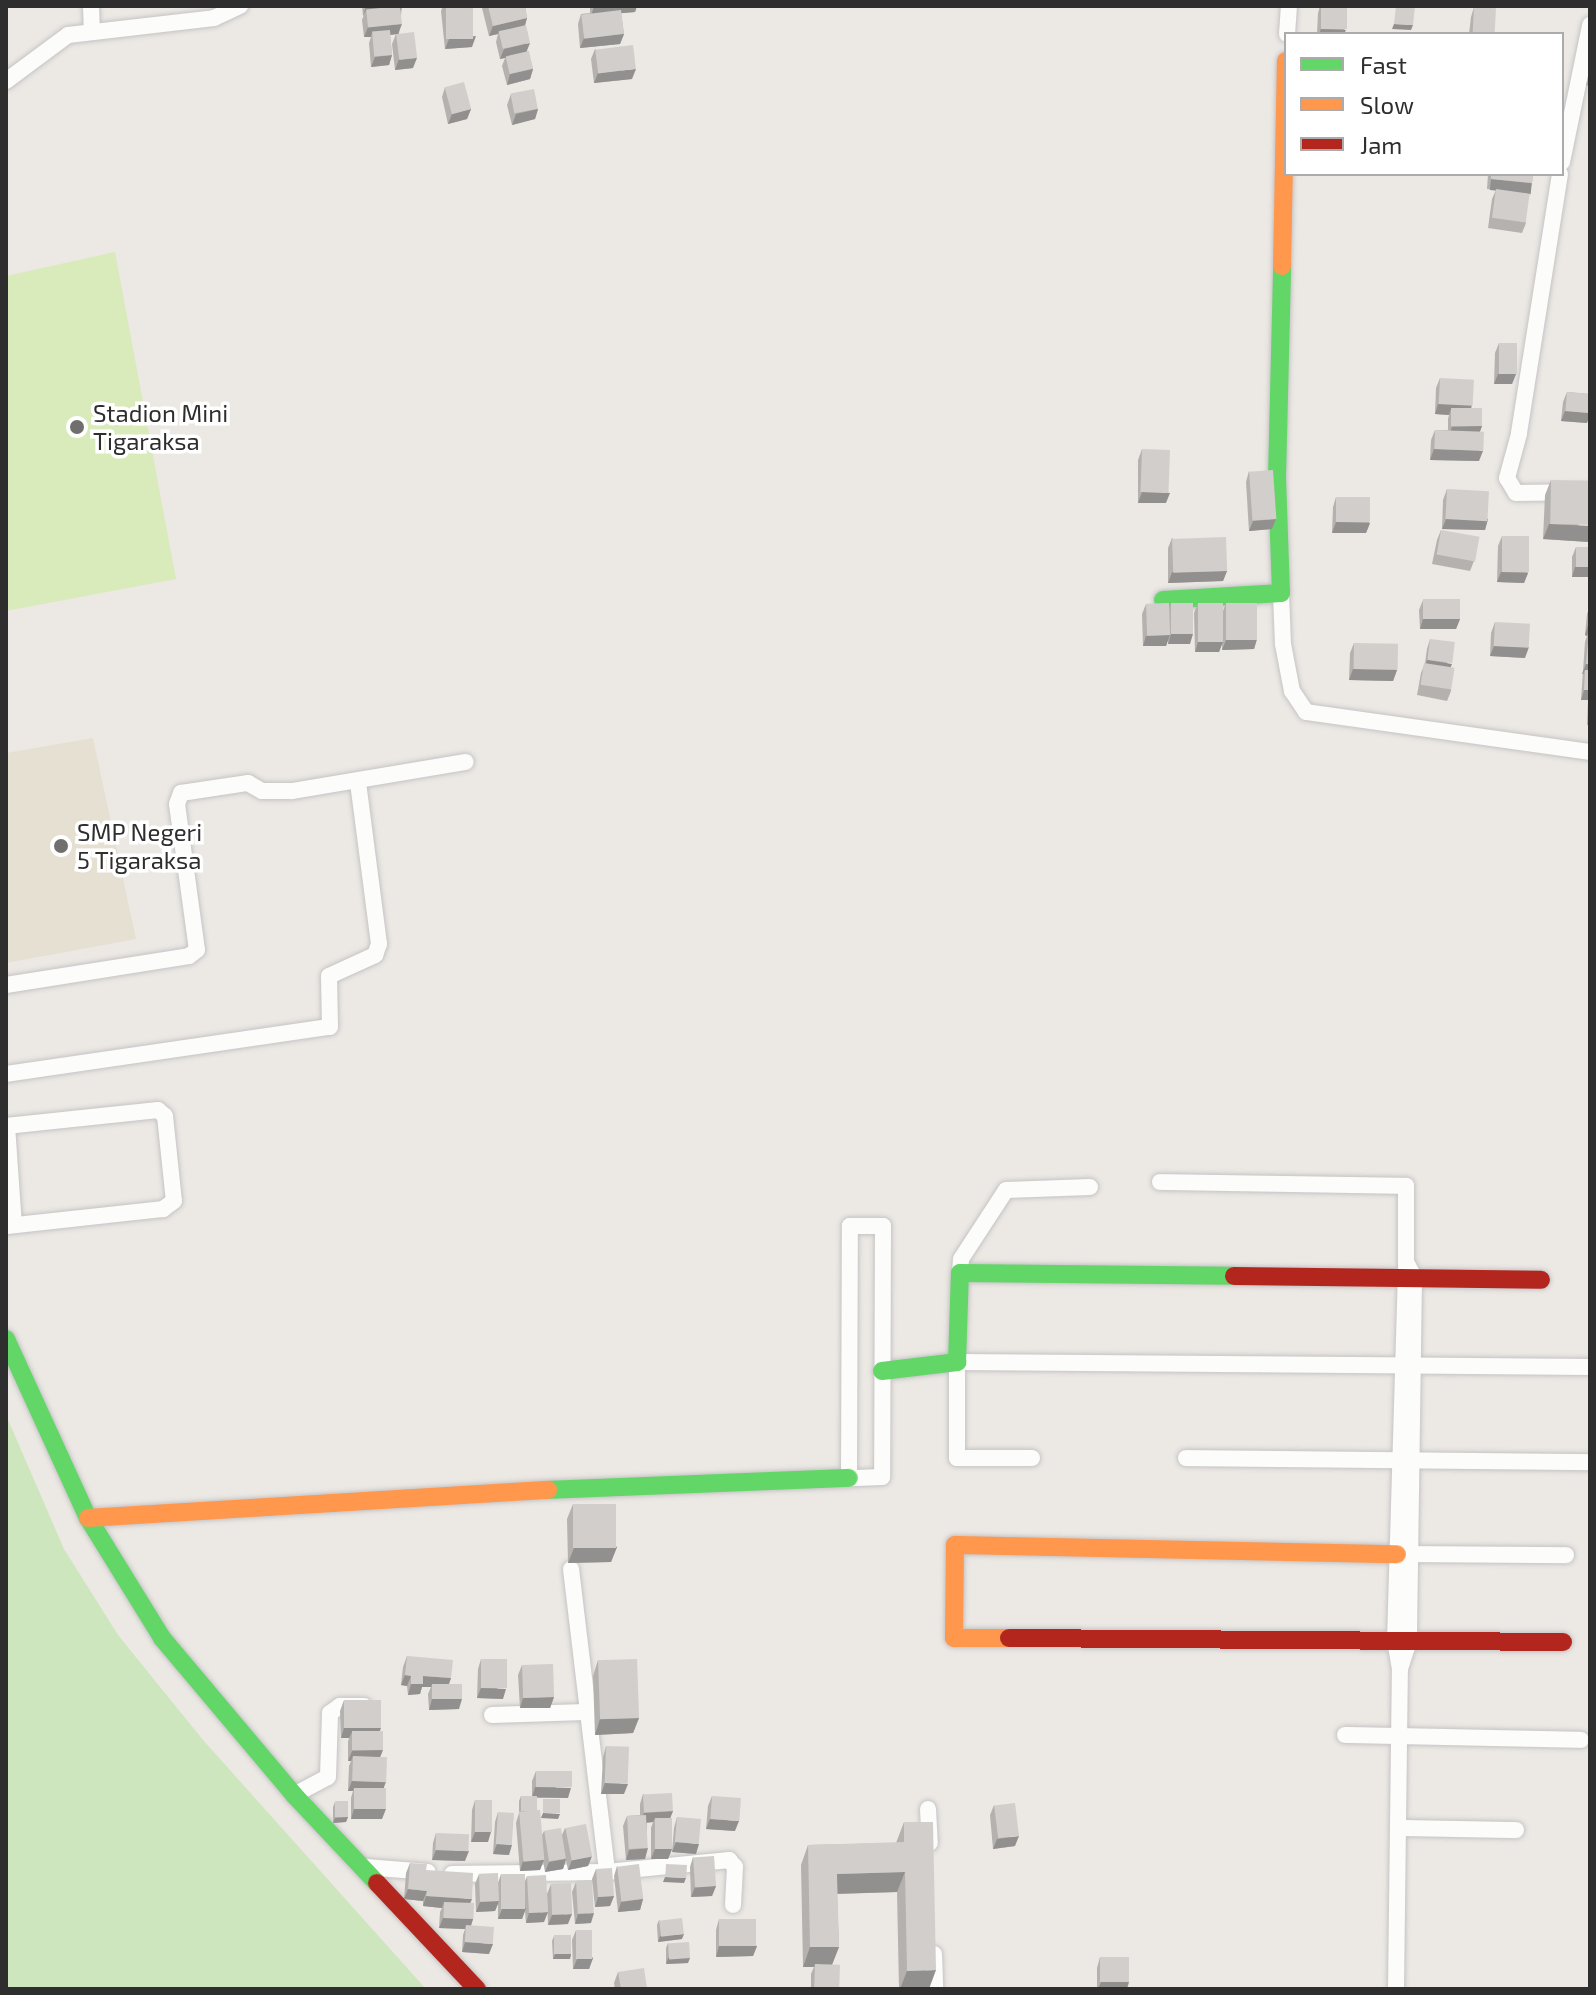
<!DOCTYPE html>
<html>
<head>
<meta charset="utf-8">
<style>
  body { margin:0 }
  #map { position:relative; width:1596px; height:1995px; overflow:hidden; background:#ece8e4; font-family:"Exo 2",sans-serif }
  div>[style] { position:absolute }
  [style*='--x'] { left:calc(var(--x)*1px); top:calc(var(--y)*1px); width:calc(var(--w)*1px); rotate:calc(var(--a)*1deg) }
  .education>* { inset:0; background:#e6e0d3 }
  .green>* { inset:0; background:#cee6be }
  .pitch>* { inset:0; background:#d9eabb }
  .roads { filter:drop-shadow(0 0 2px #c5c4c5) drop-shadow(0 0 2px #c5c4c5) }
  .street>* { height:16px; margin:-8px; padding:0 8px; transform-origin:8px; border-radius:8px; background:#fcfcfb }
  .fast>* { height:18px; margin:-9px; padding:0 9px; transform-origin:9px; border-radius:9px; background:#63d668 }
  .slow>* { height:18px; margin:-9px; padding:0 9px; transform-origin:9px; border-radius:9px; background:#ff974d }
  .jam>* { height:18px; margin:-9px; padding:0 9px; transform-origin:9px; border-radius:9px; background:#b3261e }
  .wall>* { inset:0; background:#b4b1af }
  .shaded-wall>* { inset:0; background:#92908e; transform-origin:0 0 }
  .building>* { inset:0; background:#d1cecb; transform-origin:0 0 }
  .dots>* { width:22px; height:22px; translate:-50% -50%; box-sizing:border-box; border:4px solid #fff; border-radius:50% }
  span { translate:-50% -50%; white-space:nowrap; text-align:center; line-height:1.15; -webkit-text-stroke:7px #fff; paint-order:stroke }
  .poi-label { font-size:24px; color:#2e2e2e }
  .left { translate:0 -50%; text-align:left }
  .frame { position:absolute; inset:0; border:8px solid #2e2e2e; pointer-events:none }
  .legend { position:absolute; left:1284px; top:32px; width:280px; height:144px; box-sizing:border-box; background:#fff; border:2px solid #ababab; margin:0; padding:10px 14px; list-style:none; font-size:24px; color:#2e2e2e }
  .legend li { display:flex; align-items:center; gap:16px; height:40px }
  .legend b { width:40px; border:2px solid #ababab }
</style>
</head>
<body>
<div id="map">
  <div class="education">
    <i style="clip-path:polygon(93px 738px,136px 939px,6px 963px,6px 753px)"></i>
  </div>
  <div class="green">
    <i style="clip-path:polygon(6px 1415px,64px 1549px,118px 1635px,203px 1740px,426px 1989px,6px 1989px)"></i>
  </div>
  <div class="pitch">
    <i style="clip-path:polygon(115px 252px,176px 579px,6px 611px,6px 276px)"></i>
  </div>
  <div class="roads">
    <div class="street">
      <i style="--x:91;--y:6;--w:24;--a:88"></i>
      <i style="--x:1287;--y:34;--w:28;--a:-86"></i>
      <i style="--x:6;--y:81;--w:77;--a:-36.6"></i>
      <i style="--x:68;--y:35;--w:147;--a:-6.6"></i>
      <i style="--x:214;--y:18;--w:29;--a:-25"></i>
      <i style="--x:1562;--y:162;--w:140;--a:-78.4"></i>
      <i style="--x:1560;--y:174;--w:263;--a:99"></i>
      <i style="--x:1519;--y:434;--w:46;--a:105.3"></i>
      <i style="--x:1507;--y:478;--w:17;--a:59"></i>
      <i style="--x:1516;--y:493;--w:74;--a:-0.8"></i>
      <i style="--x:1281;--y:593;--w:51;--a:87.8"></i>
      <i style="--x:1283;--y:644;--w:48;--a:79.2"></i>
      <i style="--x:1292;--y:691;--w:25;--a:56"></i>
      <i style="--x:1306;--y:712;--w:287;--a:8"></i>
      <i style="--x:6;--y:985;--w:185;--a:-9"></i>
      <i style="--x:189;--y:956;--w:10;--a:-37"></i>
      <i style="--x:197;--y:950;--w:147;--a:-97.8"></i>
      <i style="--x:177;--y:804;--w:12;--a:-70"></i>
      <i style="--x:181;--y:793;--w:68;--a:-8.5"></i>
      <i style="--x:248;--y:783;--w:16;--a:30"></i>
      <i style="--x:262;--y:791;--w:30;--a:0"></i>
      <i style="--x:292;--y:791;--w:176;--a:-9.5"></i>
      <i style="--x:6;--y:1074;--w:327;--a:-8.3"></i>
      <i style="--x:330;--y:1027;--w:51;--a:-91.1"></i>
      <i style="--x:329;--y:976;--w:51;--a:-24.5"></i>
      <i style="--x:375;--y:955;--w:12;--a:-70"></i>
      <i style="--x:379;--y:944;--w:162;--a:-97.4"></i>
      <i style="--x:6;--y:1126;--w:153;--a:-6"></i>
      <i style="--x:158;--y:1110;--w:9;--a:41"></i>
      <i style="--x:165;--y:1116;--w:85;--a:84"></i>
      <i style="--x:174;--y:1201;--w:14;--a:144"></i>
      <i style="--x:163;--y:1209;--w:158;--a:173.8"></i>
      <i style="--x:7;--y:1126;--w:99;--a:86"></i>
      <i style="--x:1160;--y:1182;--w:246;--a:0.9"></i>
      <i style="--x:1406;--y:1186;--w:76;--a:90"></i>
      <i style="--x:850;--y:1226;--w:33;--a:0"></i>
      <i style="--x:883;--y:1226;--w:251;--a:90.2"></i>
      <i style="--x:882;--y:1477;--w:33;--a:178"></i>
      <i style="--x:849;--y:1478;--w:252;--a:-89.8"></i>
      <i style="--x:960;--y:1273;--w:14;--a:-86"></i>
      <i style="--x:961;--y:1259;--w:82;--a:-56.9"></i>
      <i style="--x:1006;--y:1190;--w:84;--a:-2"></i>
      <i style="--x:1032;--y:1458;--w:75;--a:180"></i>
      <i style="--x:957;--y:1458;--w:96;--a:-90"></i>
      <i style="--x:957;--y:1362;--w:633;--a:0.45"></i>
      <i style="--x:1186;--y:1458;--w:404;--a:0.6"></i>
      <i style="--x:1410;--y:1554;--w:156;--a:0.4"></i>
      <i style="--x:571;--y:1569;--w:305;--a:83.2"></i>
      <i style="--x:492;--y:1715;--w:93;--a:-1.8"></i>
      <i style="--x:1345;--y:1735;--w:236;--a:1.2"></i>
      <i style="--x:294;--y:1795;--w:38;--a:-28"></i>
      <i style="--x:328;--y:1777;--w:64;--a:-88.2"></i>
      <i style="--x:330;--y:1713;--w:12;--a:-35"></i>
      <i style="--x:340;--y:1706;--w:24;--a:0"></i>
      <i style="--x:928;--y:1809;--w:34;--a:87"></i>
      <i style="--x:1398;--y:1828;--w:118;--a:1"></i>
      <i style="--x:366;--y:1867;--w:62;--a:4.6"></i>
      <i style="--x:452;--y:1874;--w:155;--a:-0.7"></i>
      <i style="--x:607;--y:1872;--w:123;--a:-5.6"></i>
      <i style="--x:729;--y:1860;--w:9;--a:49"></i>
      <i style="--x:735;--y:1867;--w:38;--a:93"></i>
      <i style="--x:934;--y:1954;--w:35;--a:88"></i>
      <i style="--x:1396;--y:1989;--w:320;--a:-89.3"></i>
      <i style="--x:1400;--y:1669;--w:28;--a:-100"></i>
      <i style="--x:1395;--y:1641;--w:379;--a:-88.3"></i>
      <i style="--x:1406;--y:1262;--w:17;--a:62"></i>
      <i style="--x:1414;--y:1277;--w:364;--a:90.8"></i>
      <i style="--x:1409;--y:1641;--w:29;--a:108"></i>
    </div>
    <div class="fast">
      <i style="--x:1163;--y:600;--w:118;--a:-3.4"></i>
      <i style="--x:1281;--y:593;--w:116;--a:-92"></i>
      <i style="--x:1277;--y:477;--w:211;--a:-88.6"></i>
      <i style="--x:6;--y:1339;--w:197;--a:65.4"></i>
      <i style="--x:88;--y:1518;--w:141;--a:58.3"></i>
      <i style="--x:162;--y:1638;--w:205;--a:49.9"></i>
      <i style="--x:294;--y:1795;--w:121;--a:46.7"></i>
      <i style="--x:882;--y:1371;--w:76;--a:-6.8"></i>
      <i style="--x:957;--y:1362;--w:89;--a:-88.1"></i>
      <i style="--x:960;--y:1273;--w:274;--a:0.6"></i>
      <i style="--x:548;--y:1490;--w:301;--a:-2.3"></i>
    </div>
    <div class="slow">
      <i style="--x:1282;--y:266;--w:205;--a:-88.9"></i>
      <i style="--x:88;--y:1518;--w:461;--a:-3.5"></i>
      <i style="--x:1009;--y:1638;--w:55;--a:180"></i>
      <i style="--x:954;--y:1638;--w:93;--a:-89.4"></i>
      <i style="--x:955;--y:1545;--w:442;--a:1.2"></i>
    </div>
    <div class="jam">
      <i style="--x:1234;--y:1276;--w:307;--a:0.7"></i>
      <i style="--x:1009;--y:1638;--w:554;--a:0.41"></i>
      <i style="--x:377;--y:1883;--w:146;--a:46.7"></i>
    </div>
  </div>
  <div class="wall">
    <i style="clip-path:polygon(362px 6px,402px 6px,399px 34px,413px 68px,395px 70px,392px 44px,396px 34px,390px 35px,392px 55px,389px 65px,371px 67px,369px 43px,371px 37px,364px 37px,362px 20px,364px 15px,363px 16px)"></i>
    <i style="clip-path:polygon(443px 6px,473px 6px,472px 47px,445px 49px,441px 11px)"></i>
    <i style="clip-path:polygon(483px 6px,525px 6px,527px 18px,525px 26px,527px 51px,533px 69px,530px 79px,507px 85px,502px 66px,505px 58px,500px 59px,496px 42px,498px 34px,489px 36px,482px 8px)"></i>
    <i style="clip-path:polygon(590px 6px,637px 6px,635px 12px,621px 13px,624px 34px,620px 44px,580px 48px,578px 24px,581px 14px,590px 13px)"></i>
    <i style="clip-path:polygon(1320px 6px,1347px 6px,1344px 34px,1317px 34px,1318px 13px)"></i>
    <i style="clip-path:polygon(1474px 7px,1494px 34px,1469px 34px,1471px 17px)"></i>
    <i style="clip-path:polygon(595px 49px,632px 79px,594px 83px,591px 59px)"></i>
    <i style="clip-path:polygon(1590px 71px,1590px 87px,1586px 85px)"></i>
    <i style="clip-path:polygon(445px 87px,471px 109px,467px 119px,448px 124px,442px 97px)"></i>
    <i style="clip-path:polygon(511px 94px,538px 109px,535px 119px,512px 125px,507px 105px)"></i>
    <i style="clip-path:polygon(1488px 174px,1533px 174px,1532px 183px,1529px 193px,1516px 192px,1526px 223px,1522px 233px,1488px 228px,1492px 199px,1496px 190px,1487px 189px)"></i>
    <i style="clip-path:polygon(1499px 343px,1516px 374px,1512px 384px,1494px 384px,1495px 353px)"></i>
    <i style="clip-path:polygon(1440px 378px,1471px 408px,1482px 426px,1480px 431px,1479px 461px,1430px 460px,1431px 440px,1435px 430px,1448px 430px,1448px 419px,1449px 415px,1435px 414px,1436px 388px)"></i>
    <i style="clip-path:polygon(1567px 392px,1590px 394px,1590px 414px,1587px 423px,1561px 421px,1563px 402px)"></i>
    <i style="clip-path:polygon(1142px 449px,1166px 503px,1138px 503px,1138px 460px)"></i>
    <i style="clip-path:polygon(1249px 471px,1272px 529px,1249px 531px,1246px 482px)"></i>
    <i style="clip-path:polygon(1551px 480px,1589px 542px,1543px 539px,1545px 495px)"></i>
    <i style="clip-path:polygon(1447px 489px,1488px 519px,1485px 530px,1442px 529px,1443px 500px)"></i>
    <i style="clip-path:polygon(1336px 497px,1370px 523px,1366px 533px,1332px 533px,1333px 507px)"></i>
    <i style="clip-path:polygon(1441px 530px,1474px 561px,1470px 571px,1432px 564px,1437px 540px)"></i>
    <i style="clip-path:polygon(1502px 536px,1528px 573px,1524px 583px,1497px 582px,1498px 546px)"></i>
    <i style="clip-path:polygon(1172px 538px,1227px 571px,1223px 581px,1168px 583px,1168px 548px)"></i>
    <i style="clip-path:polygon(1576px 547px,1590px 547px,1590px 577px,1572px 577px,1572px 557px)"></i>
    <i style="clip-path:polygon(1423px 600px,1460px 619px,1456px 629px,1420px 629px,1419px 610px)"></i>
    <i style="clip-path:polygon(1171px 603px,1190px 644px,1168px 644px,1168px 640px,1166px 646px,1143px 646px,1142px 614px,1146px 604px,1169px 609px)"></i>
    <i style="clip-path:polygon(1198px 603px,1223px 611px,1226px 603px,1257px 639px,1254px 649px,1222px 650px,1222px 643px,1219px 652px,1195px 652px,1194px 613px)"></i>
    <i style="clip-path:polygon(1590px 606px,1590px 725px,1587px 725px,1588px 700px,1581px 700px,1585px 642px,1587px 636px,1585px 635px,1587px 614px)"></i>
    <i style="clip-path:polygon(1495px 622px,1525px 658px,1490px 656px,1491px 633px)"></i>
    <i style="clip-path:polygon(1430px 639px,1451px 668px,1451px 691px,1447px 701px,1417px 695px,1421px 673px,1425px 663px,1427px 649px)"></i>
    <i style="clip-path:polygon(1354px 643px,1397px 670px,1393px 681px,1349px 680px,1350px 653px)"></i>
    <i style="clip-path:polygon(573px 1504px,617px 1547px,611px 1562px,568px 1563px,567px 1519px)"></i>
    <i style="clip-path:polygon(407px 1656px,451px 1678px,449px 1684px,459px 1709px,429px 1710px,428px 1694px,431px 1687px,422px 1687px,420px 1694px,408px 1695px,407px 1686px,401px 1685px,403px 1667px)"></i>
    <i style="clip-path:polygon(481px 1659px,503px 1699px,477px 1698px,478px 1669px)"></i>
    <i style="clip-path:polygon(598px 1660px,639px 1718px,633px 1733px,595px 1735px,593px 1676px)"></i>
    <i style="clip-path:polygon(522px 1665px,554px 1697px,550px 1708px,520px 1708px,518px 1675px)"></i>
    <i style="clip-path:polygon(344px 1700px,380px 1731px,380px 1757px,384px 1788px,382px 1819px,351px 1819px,351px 1798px,353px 1791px,348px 1791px,349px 1766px,351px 1761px,348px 1761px,348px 1742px,349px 1738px,341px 1738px,340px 1711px)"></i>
    <i style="clip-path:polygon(606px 1746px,624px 1794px,601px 1794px,603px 1757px)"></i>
    <i style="clip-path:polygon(536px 1771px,568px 1798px,537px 1798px,537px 1811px,542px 1835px,544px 1831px,562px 1835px,565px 1828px,592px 1856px,588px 1866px,568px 1870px,566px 1860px,563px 1869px,545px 1872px,543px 1861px,540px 1870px,520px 1871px,516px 1823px,519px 1813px,519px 1801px,521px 1796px,532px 1796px,532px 1781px)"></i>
    <i style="clip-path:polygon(643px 1794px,673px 1811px,670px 1818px,672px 1849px,668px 1859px,651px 1859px,651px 1828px,653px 1822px,647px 1823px,645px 1859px,626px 1860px,623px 1826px,627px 1816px,640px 1815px,640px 1804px)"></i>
    <i style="clip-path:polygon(712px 1796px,735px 1831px,706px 1829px,708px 1806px)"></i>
    <i style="clip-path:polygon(475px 1800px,488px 1842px,471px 1842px,472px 1810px)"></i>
    <i style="clip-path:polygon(335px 1802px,348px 1817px,346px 1822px,333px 1823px,333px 1807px)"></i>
    <i style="clip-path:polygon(994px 1805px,1015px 1846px,993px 1849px,990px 1815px)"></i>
    <i style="clip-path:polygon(498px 1812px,509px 1855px,493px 1854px,495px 1822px)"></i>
    <i style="clip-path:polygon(677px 1817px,696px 1854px,672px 1852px,674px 1828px)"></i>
    <i style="clip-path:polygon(904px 1822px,929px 1989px,899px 1989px,897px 1892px,837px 1894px,839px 1947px,832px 1965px,839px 1989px,811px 1989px,811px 1974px,814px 1967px,803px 1967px,801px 1865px,808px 1845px,896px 1843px)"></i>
    <i style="clip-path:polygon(436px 1833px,465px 1861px,432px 1860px,433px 1843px)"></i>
    <i style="clip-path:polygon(693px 1857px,716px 1886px,712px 1896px,691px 1897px,690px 1867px)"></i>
    <i style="clip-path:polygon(410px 1863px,426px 1870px,470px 1903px,473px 1919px,471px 1925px,489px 1954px,462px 1952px,463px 1935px,465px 1929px,439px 1928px,440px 1912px,442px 1908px,423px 1906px,423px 1901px,404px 1899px,406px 1873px)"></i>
    <i style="clip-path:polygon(617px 1866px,643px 1899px,640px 1910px,618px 1912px,614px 1876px)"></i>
    <i style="clip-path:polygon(596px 1869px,614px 1896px,610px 1906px,595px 1907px,592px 1879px)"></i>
    <i style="clip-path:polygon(479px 1874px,498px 1883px,501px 1874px,525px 1881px,527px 1876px,544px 1922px,526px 1923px,525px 1911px,522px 1919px,498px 1919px,498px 1904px,495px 1911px,476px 1912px,475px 1884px)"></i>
    <i style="clip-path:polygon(576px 1882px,591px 1923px,575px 1924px,572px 1892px)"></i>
    <i style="clip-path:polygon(551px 1884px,568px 1924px,548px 1925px,547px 1894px)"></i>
    <i style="clip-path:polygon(719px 1919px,757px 1946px,753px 1956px,716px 1957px,716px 1930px)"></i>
    <i style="clip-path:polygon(659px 1920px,682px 1939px,658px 1942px,657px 1925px)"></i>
    <i style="clip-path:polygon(576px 1930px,593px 1958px,589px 1969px,573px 1969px,572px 1940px)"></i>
    <i style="clip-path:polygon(554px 1936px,571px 1954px,570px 1959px,553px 1959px,552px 1941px)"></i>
    <i style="clip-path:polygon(668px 1943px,688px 1963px,666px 1964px,666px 1948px)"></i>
    <i style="clip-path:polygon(1100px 1957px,1127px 1989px,1097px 1989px,1097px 1968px)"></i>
    <i style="clip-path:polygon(618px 1972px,647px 1989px,615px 1989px,614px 1983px)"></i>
  </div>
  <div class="shaded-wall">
    <i style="clip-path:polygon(366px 6px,402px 6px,400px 12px,366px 10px,363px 16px)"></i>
    <i style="clip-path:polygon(594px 6px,637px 6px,635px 12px,591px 16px)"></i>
    <i style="clip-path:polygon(527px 18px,524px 28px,499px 31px,498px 34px,489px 36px,493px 26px)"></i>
    <i style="clip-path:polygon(402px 24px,398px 34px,373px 37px,372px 32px,371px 37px,364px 37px,368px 27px)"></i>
    <i style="clip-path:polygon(1394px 24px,1413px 25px,1411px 30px,1392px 29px)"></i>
    <i style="clip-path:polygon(1321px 29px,1346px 30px,1344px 34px,1319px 34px)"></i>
    <i style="clip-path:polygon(624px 34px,620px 44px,580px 48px,584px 38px)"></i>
    <i style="clip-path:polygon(476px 36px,472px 47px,445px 49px,449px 39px)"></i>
    <i style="clip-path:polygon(530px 43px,526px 53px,500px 59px,504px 49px)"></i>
    <i style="clip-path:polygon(392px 55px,389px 65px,371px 67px,375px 57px)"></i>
    <i style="clip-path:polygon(417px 58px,413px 68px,395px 70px,399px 59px)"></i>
    <i style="clip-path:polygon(533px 69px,530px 79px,507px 85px,510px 74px)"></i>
    <i style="clip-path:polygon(636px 69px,632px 79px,594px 83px,598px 73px)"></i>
    <i style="clip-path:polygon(471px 109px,467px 119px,448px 124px,452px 114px)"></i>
    <i style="clip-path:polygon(538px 109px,535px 119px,512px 125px,516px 114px)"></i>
    <i style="left:1491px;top:179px;width:41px;height:11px;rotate:6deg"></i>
    <i style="clip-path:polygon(1498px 374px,1516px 374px,1512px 384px,1494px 384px)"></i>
    <i style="clip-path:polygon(1438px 404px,1472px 405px,1469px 416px,1451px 409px,1449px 415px,1435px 414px)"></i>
    <i style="clip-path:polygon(1565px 411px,1590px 413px,1587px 423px,1561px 421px)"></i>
    <i style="clip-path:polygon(1482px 426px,1478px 437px,1448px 437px,1452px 427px)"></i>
    <i style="clip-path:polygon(1434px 449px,1483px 451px,1479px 461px,1430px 460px)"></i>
    <i style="clip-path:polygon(1142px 492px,1170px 493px,1166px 503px,1138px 503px)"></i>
    <i style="clip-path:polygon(1276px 519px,1272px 529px,1249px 531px,1253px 521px)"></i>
    <i style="clip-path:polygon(1446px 519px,1488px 519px,1485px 530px,1442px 529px)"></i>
    <i style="clip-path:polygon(1336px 522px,1370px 523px,1366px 533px,1332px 533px)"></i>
    <i style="clip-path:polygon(1549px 524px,1590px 526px,1589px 542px,1543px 539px)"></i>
    <i style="clip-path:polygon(1575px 567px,1590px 567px,1590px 577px,1572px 577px)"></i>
    <i style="clip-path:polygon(1227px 571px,1223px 581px,1168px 583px,1172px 572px)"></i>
    <i style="clip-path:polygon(1501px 572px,1528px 573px,1524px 583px,1497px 582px)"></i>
    <i style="clip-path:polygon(1423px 619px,1460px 619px,1456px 629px,1420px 629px)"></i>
    <i style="clip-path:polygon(1588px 625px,1590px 626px,1590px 636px,1589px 631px,1587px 636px,1585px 635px)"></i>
    <i style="clip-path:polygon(1171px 634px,1193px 634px,1190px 644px,1168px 644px)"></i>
    <i style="clip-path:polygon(1170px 635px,1166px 646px,1143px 646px,1146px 636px)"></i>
    <i style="clip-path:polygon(1257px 639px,1254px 649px,1222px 650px,1226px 640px)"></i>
    <i style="clip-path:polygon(1198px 642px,1223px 642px,1219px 652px,1195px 652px)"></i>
    <i style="clip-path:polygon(1494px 646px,1529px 647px,1525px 658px,1490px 656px)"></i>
    <i style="clip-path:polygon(1427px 660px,1452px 664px,1448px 674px,1424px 670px)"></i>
    <i style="clip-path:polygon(1586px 664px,1590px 664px,1590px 675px,1585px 670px,1583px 674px,1582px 674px)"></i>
    <i style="clip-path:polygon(1353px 669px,1397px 670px,1393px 681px,1349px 680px)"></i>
    <i style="clip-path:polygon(1584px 690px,1590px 690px,1588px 700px,1581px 700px)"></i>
    <i style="clip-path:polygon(617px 1547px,611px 1562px,568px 1563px,574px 1548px)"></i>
    <i style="clip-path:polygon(405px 1675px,411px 1676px,407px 1686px,401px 1685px)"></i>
    <i style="clip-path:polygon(423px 1676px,451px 1678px,447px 1689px,432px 1684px,431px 1687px,422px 1687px,420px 1694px,408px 1695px,411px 1684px)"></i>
    <i style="clip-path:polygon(481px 1688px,506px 1689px,503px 1699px,477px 1698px)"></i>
    <i style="clip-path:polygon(554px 1697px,550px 1708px,520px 1708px,523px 1698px)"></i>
    <i style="clip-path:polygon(432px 1699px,462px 1699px,459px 1709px,429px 1710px)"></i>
    <i style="clip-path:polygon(639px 1718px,633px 1733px,595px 1735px,600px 1719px)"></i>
    <i style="clip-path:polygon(344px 1728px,381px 1728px,377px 1738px,352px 1732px,349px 1738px,341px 1738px)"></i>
    <i style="clip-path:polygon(383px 1750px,379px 1760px,353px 1756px,351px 1761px,348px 1761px,352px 1751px)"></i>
    <i style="clip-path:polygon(352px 1781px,386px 1782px,382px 1792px,354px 1788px,353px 1791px,348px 1791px)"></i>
    <i style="clip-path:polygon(605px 1783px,628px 1784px,624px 1794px,601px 1794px)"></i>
    <i style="clip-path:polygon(535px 1787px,571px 1788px,568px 1798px,532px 1797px)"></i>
    <i style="clip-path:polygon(354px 1809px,386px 1809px,382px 1819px,351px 1819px)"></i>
    <i style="clip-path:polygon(673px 1811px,669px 1821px,655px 1818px,653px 1822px,640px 1823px,644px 1813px)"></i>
    <i style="clip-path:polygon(543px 1813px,560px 1814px,558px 1819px,541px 1818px)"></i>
    <i style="clip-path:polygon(348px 1817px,346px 1822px,333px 1823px,335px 1818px)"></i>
    <i style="clip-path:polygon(710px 1819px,739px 1821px,735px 1831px,706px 1829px)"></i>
    <i style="clip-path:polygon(475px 1832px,491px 1832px,488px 1842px,471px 1842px)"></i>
    <i style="clip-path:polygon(1019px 1836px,1015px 1846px,993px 1849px,997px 1839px)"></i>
    <i style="clip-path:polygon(676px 1842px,699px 1844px,696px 1854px,672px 1852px)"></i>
    <i style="clip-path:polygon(497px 1844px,512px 1845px,509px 1855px,493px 1854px)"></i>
    <i style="clip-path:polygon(648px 1848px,645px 1859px,626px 1860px,629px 1850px)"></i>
    <i style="clip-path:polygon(655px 1849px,672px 1849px,668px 1859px,651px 1859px)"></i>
    <i style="clip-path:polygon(436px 1850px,469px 1851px,465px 1861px,432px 1860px)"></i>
    <i style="clip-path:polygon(592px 1856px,588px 1866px,568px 1870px,572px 1860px)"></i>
    <i style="clip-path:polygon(566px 1859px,563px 1869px,545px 1872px,549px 1862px)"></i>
    <i style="clip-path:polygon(544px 1860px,540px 1870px,520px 1871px,523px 1861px)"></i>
    <i style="clip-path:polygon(905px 1872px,897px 1892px,829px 1894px,837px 1874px)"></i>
    <i style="clip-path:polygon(665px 1877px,686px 1878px,684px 1883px,663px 1882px)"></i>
    <i style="clip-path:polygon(716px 1886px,712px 1896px,691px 1897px,695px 1887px)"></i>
    <i style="clip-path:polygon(408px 1889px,427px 1891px,423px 1901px,404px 1899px)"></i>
    <i style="clip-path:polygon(426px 1896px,472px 1899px,468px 1909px,444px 1902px,442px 1908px,423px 1906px)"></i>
    <i style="clip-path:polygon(614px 1896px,610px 1906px,595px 1907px,598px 1897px)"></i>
    <i style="clip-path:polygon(643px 1899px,640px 1910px,618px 1912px,621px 1902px)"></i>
    <i style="clip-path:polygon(499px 1901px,495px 1911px,476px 1912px,480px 1902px)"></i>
    <i style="clip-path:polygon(526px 1908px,522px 1919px,498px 1919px,502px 1909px)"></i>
    <i style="clip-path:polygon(548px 1912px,544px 1922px,526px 1923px,529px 1913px)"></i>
    <i style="clip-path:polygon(594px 1913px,591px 1923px,575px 1924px,578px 1914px)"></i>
    <i style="clip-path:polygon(572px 1914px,568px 1924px,548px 1925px,552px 1915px)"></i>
    <i style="clip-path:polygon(443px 1918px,473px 1919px,470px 1929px,466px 1925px,465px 1929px,439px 1928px)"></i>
    <i style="clip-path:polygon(684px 1934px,682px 1939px,658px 1942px,660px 1936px)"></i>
    <i style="clip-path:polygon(465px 1942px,493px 1944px,489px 1954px,462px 1952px)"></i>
    <i style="clip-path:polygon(719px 1946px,757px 1946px,753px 1956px,716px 1957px)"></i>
    <i style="clip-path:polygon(810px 1947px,839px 1947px,831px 1967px,815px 1964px,814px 1967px,803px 1967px)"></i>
    <i style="clip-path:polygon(555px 1954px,571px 1954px,570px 1959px,553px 1959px)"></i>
    <i style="clip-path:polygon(593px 1958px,589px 1969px,573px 1969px,577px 1959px)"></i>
    <i style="clip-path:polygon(668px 1958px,690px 1958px,688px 1963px,666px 1964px)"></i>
    <i style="clip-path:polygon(936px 1970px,929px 1989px,900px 1989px,907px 1971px)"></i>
    <i style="clip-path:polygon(1101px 1982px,1129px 1982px,1127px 1989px,1098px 1989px)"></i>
  </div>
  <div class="building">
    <i style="left:400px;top:6px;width:18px;height:34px;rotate:84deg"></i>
    <i style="left:446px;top:6px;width:27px;height:33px"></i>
    <i style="clip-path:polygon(488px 6px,525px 6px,527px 18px,493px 26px)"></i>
    <i style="left:1321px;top:6px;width:26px;height:23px"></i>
    <i style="clip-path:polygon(1396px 6px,1415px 6px,1413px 25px,1394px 24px)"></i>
    <i style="left:1474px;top:7px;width:22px;height:27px;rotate:3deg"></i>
    <i style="left:621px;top:10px;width:24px;height:40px;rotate:83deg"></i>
    <i style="left:526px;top:25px;width:18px;height:28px;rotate:77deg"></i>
    <i style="left:390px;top:30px;width:25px;height:18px;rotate:85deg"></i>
    <i style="left:414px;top:32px;width:26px;height:18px;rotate:83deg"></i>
    <i style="left:633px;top:45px;width:24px;height:38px;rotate:83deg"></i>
    <i style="left:529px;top:51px;width:18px;height:24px;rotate:77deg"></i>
    <i style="left:464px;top:82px;width:28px;height:20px;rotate:75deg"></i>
    <i style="left:534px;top:89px;width:20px;height:24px;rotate:79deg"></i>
    <i style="clip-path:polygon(1491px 174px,1533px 174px,1532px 183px,1491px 179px)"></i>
    <i style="left:1496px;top:189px;width:34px;height:29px;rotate:8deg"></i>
    <i style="left:1499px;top:343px;width:18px;height:31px"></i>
    <i style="left:1440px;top:378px;width:34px;height:26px;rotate:3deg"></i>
    <i style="left:1567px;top:392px;width:23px;height:19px;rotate:5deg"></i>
    <i style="left:1482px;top:408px;width:18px;height:31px;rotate:90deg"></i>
    <i style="left:1435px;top:430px;width:49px;height:19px;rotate:2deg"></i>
    <i style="left:1142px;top:449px;width:28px;height:43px;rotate:2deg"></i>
    <i style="left:1273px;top:470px;width:49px;height:24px;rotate:86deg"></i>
    <i style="left:1551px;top:480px;width:39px;height:44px;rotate:1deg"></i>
    <i style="left:1447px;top:489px;width:42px;height:30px;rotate:3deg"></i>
    <i style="left:1336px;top:497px;width:34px;height:25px"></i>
    <i style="left:1441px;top:530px;width:39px;height:25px;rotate:10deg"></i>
    <i style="left:1502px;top:536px;width:27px;height:36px"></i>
    <i style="left:1226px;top:537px;width:34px;height:54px;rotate:88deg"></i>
    <i style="left:1576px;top:547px;width:14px;height:20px"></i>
    <i style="left:1460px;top:599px;width:20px;height:37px;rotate:90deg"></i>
    <i style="left:1169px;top:603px;width:32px;height:23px;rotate:88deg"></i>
    <i style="left:1171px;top:603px;width:22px;height:31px"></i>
    <i style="left:1198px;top:603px;width:25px;height:39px"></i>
    <i style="left:1226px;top:603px;width:31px;height:37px"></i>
    <i style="left:1495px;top:622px;width:35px;height:24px;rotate:3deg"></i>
    <i style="clip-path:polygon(1589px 631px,1590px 631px,1590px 664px,1586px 664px)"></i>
    <i style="left:1430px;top:639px;width:25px;height:21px;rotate:7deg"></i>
    <i style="left:1354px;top:643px;width:44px;height:26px;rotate:1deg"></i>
    <i style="left:1424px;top:663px;width:31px;height:22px;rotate:9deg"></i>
    <i style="clip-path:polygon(1585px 670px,1590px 670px,1590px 690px,1584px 690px)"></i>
    <i style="left:573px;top:1504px;width:43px;height:44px"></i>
    <i style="clip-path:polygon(407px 1656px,453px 1660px,451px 1678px,423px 1676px,423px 1684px,411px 1684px,411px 1676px,405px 1675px)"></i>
    <i style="left:481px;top:1659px;width:26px;height:29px"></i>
    <i style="left:637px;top:1659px;width:59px;height:39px;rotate:88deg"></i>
    <i style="left:553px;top:1664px;width:33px;height:31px;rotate:88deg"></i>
    <i style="left:432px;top:1684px;width:30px;height:15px"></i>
    <i style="left:344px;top:1700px;width:37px;height:28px"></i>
    <i style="left:383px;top:1731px;width:19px;height:31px;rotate:90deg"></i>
    <i style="left:606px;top:1746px;width:23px;height:37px;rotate:2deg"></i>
    <i style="left:353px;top:1756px;width:34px;height:25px;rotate:2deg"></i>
    <i style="left:536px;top:1771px;width:36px;height:16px"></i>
    <i style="left:354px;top:1788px;width:32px;height:21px"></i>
    <i style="left:672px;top:1793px;width:18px;height:29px;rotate:87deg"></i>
    <i style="left:521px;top:1796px;width:16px;height:15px"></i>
    <i style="left:712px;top:1796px;width:29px;height:23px;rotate:4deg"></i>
    <i style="left:543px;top:1799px;width:17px;height:14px"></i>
    <i style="left:475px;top:1800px;width:17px;height:32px"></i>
    <i style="left:348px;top:1801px;width:16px;height:13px;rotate:90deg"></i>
    <i style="left:1015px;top:1803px;width:33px;height:21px;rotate:83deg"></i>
    <i style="left:540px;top:1810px;width:50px;height:21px;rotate:85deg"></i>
    <i style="left:498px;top:1812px;width:16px;height:32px;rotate:4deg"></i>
    <i style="left:646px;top:1815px;width:33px;height:19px;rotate:87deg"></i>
    <i style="left:677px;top:1817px;width:24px;height:25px;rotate:5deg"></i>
    <i style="left:655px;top:1818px;width:17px;height:31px"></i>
    <i style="clip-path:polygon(904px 1822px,933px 1822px,936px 1970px,907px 1971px,905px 1872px,837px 1874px,839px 1947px,810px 1947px,808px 1845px,904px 1842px)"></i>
    <i style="left:586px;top:1824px;width:33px;height:21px;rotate:79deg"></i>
    <i style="left:561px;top:1828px;width:31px;height:17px;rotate:81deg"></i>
    <i style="left:436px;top:1833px;width:33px;height:17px;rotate:2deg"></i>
    <i style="left:714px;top:1856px;width:30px;height:21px;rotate:86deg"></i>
    <i style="clip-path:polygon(410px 1863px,427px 1864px,426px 1870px,473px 1873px,472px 1899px,426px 1896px,427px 1891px,408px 1889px)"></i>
    <i style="left:639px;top:1864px;width:35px;height:22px;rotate:83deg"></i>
    <i style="left:666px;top:1864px;width:21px;height:13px;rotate:3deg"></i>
    <i style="left:612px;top:1868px;width:28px;height:16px;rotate:86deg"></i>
    <i style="left:498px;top:1873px;width:28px;height:19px;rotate:88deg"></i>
    <i style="left:501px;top:1874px;width:24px;height:35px"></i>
    <i style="left:546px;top:1875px;width:37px;height:19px;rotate:87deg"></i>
    <i style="left:592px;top:1880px;width:33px;height:16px;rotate:87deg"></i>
    <i style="left:571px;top:1883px;width:31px;height:20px;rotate:88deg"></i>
    <i style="left:444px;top:1902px;width:30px;height:16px;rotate:2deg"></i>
    <i style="left:682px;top:1918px;width:16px;height:23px;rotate:83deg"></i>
    <i style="left:719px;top:1919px;width:37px;height:27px"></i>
    <i style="left:466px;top:1925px;width:28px;height:17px;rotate:4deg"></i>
    <i style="left:576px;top:1930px;width:16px;height:29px"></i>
    <i style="left:571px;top:1935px;width:19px;height:17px;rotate:90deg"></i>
    <i style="left:689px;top:1942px;width:16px;height:21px;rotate:86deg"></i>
    <i style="left:1100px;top:1957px;width:29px;height:25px"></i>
    <i style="left:815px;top:1964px;width:25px;height:25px;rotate:2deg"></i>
    <i style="clip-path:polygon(644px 1968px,647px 1989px,621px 1989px,618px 1972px)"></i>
  </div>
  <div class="dots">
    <i style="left:77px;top:427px;background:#706f6e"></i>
    <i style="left:61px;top:846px;background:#706f6e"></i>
  </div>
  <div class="poi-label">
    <span class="left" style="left:93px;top:427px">Stadion Mini<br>Tigaraksa</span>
    <span class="left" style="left:77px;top:846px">SMP Negeri<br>5 Tigaraksa</span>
  </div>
  <div class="frame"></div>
  <ul class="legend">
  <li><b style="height:10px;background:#63d668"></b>Fast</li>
  <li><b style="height:10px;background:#ff974d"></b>Slow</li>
  <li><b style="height:10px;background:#b3261e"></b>Jam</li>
  </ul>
</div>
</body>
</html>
